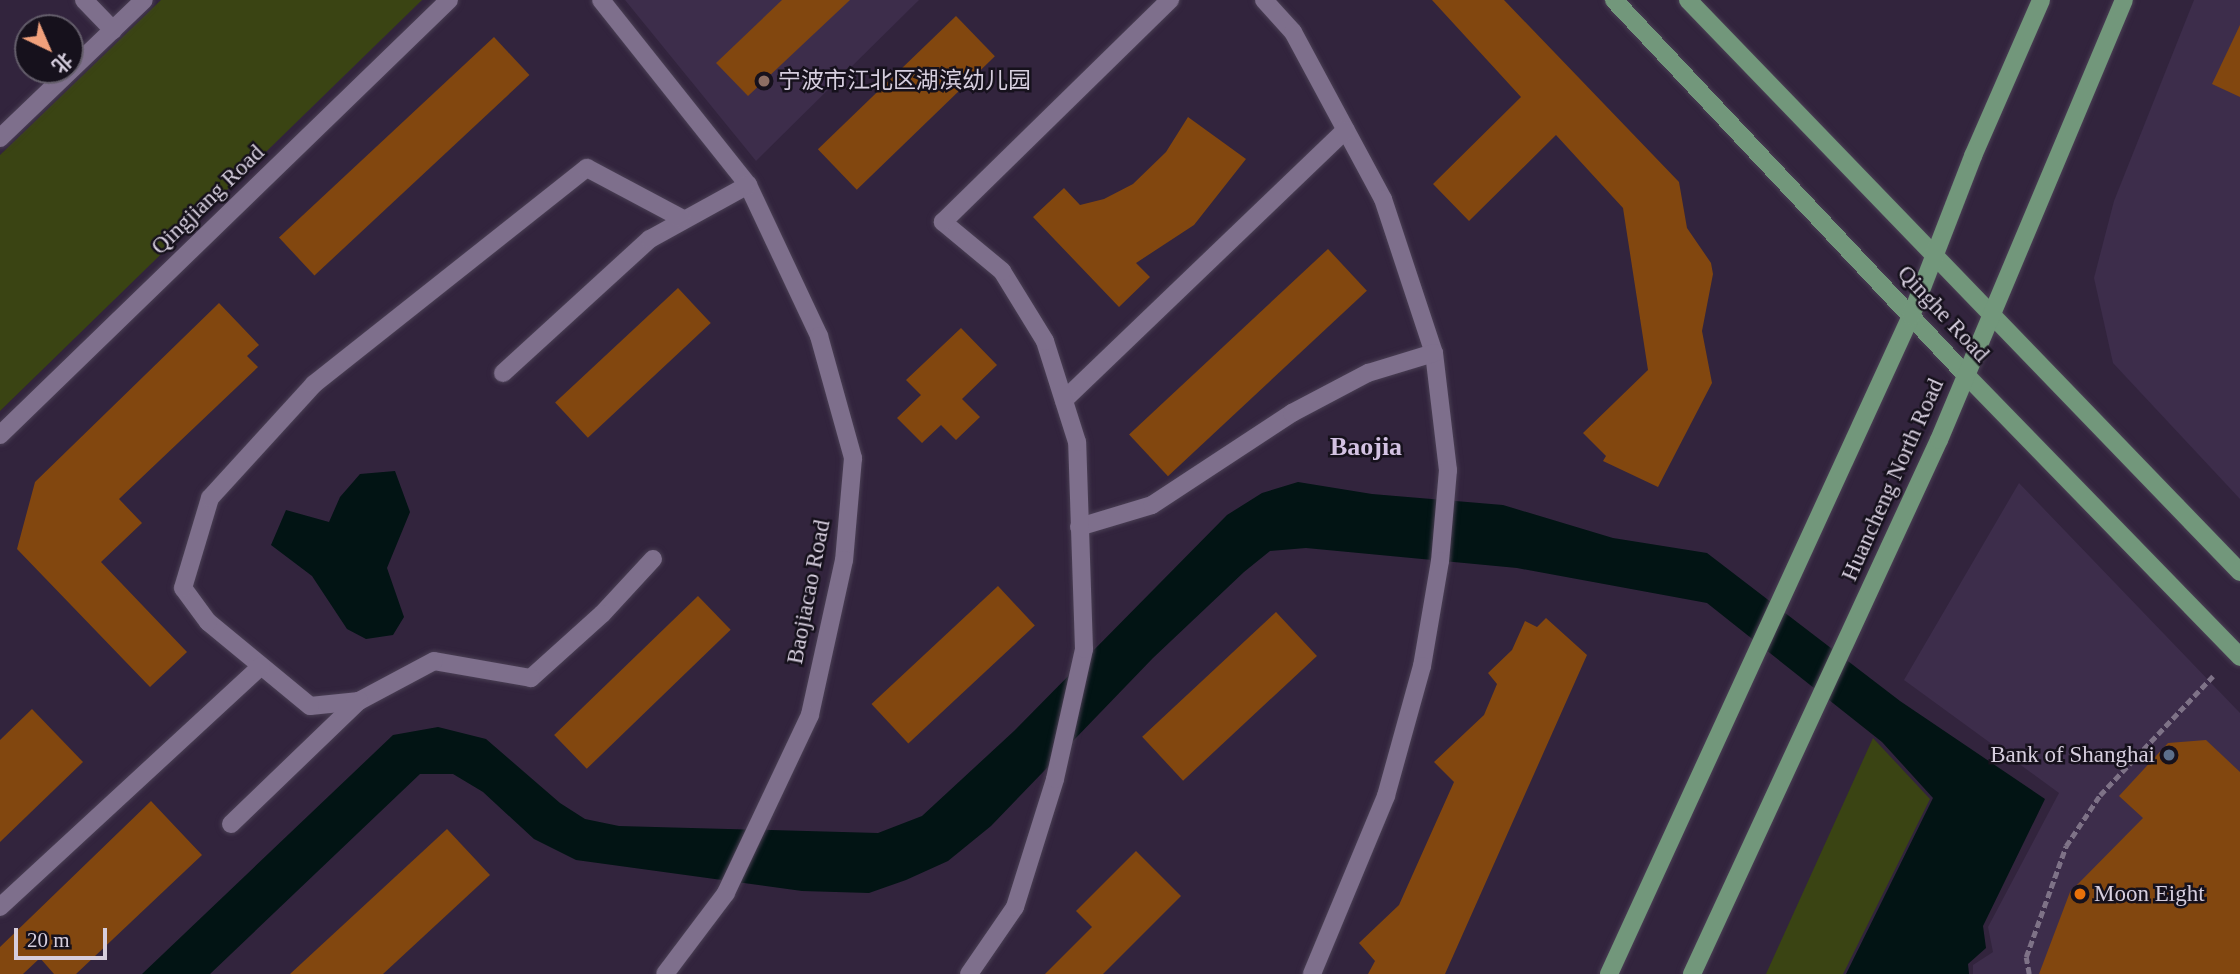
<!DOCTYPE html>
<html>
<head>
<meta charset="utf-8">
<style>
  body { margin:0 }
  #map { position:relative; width:2240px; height:974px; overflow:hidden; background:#32243d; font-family:"Times New Roman","Noto Sans SC",serif }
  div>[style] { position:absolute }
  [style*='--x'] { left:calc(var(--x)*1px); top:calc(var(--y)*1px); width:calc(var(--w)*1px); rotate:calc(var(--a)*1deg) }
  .built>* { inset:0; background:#3d2d4b }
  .green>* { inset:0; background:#3a4413 }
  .water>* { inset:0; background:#021414 }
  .building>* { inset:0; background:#82470f; transform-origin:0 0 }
  .path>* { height:4.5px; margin-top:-2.25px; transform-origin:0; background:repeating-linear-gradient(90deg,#7e7287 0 7px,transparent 0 10.5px) }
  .roads { filter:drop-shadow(0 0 2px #4a3f54) drop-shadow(0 0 2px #4a3f54) }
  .minor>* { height:18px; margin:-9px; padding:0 9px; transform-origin:9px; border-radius:9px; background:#7e6f8c }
  .major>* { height:18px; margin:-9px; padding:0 9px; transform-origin:9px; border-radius:9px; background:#72977b }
  .dots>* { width:19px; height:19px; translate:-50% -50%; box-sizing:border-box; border:4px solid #16111c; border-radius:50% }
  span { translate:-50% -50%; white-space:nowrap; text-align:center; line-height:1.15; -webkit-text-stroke:5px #16111c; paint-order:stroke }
  .poi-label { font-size:23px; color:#d6cede }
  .left { translate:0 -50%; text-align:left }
  .right { translate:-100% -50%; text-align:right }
  .street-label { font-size:23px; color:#d6cede }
  .quarter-label { font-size:26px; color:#d3c2e2; font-weight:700 }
  .north { position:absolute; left:14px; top:14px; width:70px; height:70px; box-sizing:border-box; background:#16111c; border:2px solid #635d6a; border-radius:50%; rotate:136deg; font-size:19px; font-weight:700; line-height:28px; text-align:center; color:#d6cede }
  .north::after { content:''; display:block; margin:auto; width:24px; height:32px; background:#f1a17c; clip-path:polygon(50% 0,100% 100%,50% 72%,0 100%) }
  .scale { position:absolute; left:14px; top:928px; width:93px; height:32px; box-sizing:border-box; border:4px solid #d6cede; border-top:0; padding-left:9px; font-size:21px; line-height:24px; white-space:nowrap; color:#d6cede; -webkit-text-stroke:5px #16111c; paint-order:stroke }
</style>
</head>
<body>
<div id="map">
  <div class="built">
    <i style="clip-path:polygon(625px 0,919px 0,756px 161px)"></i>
    <i style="clip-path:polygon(2194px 0,2240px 0,2240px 499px,2113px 363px,2094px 278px,2114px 201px)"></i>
    <i style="clip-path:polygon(2019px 483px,2240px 713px,2240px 974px,1973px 974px,1973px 965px,1993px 952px,1988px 927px,2059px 793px,1904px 680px)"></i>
  </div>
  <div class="green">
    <i style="clip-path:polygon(161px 0,422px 0,0 411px,0 155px)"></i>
    <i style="clip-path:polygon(1873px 738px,1930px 799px,1843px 974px,1766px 974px)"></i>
  </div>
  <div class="water">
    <i style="clip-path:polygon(395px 471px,410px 512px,387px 568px,404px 617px,393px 635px,366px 639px,347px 629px,312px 576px,271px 545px,286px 510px,329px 522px,340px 497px,360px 474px)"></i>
    <i style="clip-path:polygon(1298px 482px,1372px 494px,1503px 505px,1613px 538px,1707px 553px,1900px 701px,2045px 799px,1983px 926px,1986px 948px,1968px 964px,1969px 974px,1846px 974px,1933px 798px,1882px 742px,1707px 603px,1517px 568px,1306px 548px,1270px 551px,1244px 572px,1153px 658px,991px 826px,948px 861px,906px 880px,869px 893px,802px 891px,576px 860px,534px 839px,483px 792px,453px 774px,420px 774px,210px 974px,142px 974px,393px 735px,438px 727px,486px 739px,560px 803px,585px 819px,619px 826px,878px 833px,922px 816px,1014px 731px,1227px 515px,1262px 493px)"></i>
  </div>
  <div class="building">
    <i style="clip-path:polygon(782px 0,850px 0,748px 96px,716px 63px)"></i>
    <i style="clip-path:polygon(1432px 0,1504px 0,1679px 182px,1687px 228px,1711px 263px,1713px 274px,1702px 331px,1712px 383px,1658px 487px,1603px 461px,1606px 456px,1583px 433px,1648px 370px,1623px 208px,1556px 135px,1469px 221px,1433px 184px,1521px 97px)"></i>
    <i style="left:956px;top:16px;width:56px;height:192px;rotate:46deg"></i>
    <i style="clip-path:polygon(2240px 25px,2240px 97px,2212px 84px)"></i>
    <i style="left:494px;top:37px;width:52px;height:294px;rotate:47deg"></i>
    <i style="clip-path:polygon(1188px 117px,1246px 159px,1194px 225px,1136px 263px,1150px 277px,1119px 307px,1033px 217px,1064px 188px,1080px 205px,1104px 199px,1133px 184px,1166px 152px)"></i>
    <i style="left:1328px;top:249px;width:57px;height:272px;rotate:47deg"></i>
    <i style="left:678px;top:288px;width:48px;height:168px;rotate:47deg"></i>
    <i style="clip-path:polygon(219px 303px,259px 345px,247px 356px,258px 367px,119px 499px,142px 523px,101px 562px,187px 652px,150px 687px,17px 549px,35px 482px)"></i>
    <i style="clip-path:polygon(961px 328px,997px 365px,962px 399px,980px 417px,956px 440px,941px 425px,922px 443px,897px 418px,921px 395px,906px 380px)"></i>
    <i style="left:998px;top:586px;width:54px;height:173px;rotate:47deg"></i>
    <i style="left:698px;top:596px;width:47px;height:200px;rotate:46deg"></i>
    <i style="left:1276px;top:612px;width:60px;height:183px;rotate:47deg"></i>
    <i style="clip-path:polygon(1546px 618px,1587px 655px,1445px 974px,1368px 974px,1375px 961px,1359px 943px,1399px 905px,1454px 782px,1434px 762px,1484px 715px,1497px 684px,1488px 673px,1512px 650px,1525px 621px,1537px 627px)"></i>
    <i style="clip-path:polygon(32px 709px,83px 762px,0 842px,0 740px)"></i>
    <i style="clip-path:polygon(2206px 740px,2240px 772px,2240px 974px,2039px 974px,2070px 892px,2143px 818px,2119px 796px,2168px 743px)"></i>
    <i style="clip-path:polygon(151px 801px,202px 855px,76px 974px,54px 974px,40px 958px,23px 974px,0 974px,0 947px)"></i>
    <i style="clip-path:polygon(447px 829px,490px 875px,383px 974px,290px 974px)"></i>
    <i style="clip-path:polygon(1136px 851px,1181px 896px,1103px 974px,1045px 974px,1092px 927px,1076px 911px)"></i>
  </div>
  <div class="path">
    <i style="--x:2029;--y:974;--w:17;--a:-100"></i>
    <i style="--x:2026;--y:957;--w:118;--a:-70.2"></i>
    <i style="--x:2066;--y:846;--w:61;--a:-56.3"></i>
    <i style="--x:2100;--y:795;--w:164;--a:-46.5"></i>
  </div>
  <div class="roads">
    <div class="minor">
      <i style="--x:84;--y:0;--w:42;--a:46"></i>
      <i style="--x:601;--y:0;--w:236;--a:51.5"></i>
      <i style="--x:748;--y:185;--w:167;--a:64.8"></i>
      <i style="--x:819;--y:336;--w:127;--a:74.4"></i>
      <i style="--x:853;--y:458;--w:102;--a:95"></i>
      <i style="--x:844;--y:560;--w:159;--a:102.4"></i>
      <i style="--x:810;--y:715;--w:197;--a:115.3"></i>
      <i style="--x:726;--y:893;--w:101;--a:127"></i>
      <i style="--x:1264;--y:0;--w:43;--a:47.8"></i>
      <i style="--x:1293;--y:32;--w:190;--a:61.7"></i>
      <i style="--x:1383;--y:199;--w:162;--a:71.7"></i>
      <i style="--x:1434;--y:353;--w:118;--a:83.2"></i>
      <i style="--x:1448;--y:470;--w:91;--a:95"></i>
      <i style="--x:1440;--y:561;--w:107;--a:99.7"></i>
      <i style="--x:1422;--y:666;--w:135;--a:105.5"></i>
      <i style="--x:1386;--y:796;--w:193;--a:112.6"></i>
      <i style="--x:0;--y:138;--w:199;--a:-43.8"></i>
      <i style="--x:503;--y:373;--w:199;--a:-42.4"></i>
      <i style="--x:650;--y:239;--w:112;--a:-28.9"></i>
      <i style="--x:1064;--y:400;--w:390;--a:-43.8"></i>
      <i style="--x:0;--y:435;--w:625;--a:-44.09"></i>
      <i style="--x:1079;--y:527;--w:76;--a:-16.8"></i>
      <i style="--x:1152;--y:505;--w:168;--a:-33.3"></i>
      <i style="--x:1292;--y:413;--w:86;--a:-27.8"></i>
      <i style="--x:1368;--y:373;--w:69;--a:-16.9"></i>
      <i style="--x:653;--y:559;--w:75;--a:132.8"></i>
      <i style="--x:602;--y:614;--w:96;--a:138"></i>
      <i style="--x:531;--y:678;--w:98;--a:-170.1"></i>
      <i style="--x:434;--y:661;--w:85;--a:151.9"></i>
      <i style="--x:359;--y:701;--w:49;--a:174.2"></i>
      <i style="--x:310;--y:706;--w:132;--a:-140.5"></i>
      <i style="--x:208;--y:622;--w:42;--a:-126.3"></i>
      <i style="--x:183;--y:588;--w:94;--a:-73.3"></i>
      <i style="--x:210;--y:498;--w:154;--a:-47.6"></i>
      <i style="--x:314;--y:384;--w:348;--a:-38.4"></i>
      <i style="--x:587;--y:168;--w:106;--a:28"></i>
      <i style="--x:231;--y:824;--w:178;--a:-43.9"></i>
      <i style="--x:0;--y:907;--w:355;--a:-42.7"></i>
      <i style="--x:969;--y:974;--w:81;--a:-55.5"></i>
      <i style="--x:1015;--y:907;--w:134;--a:-72.6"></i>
      <i style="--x:1055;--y:779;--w:133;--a:-77.4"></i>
      <i style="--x:1084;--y:649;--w:207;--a:-91.9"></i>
      <i style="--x:1077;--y:442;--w:106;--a:-107.6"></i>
      <i style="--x:1045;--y:341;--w:82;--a:-121.6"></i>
      <i style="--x:1002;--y:271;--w:77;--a:-140.3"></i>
      <i style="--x:943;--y:222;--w:318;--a:-44.4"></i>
    </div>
    <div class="major">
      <i style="--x:1614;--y:0;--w:516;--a:46.81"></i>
      <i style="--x:1967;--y:376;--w:392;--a:45.8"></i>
      <i style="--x:1688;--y:0;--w:795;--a:46.02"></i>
      <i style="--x:1609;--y:974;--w:724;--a:-65.35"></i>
      <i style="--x:1911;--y:316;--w:172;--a:-68.8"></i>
      <i style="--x:1973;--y:156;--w:170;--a:-66.4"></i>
      <i style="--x:1692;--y:974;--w:588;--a:-65.18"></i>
      <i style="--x:1939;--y:440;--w:477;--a:-67.2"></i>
    </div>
  </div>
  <div class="dots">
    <i style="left:764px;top:81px;background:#8d6e63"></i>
    <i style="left:2169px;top:755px;background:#5c6f8a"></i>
    <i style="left:2080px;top:894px;background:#e8710a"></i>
  </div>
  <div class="poi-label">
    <span class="left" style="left:778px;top:81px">宁波市江北区湖滨幼儿园</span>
    <span class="right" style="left:2155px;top:755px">Bank of Shanghai</span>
    <span class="left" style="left:2094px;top:894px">Moon Eight</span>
  </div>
  <div class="street-label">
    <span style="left:208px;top:200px;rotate:-44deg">Qingjiang Road</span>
    <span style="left:1943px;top:314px;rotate:47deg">Qinghe Road</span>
    <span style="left:1893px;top:480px;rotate:-66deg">Huancheng North Road</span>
    <span style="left:809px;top:592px;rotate:-79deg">Baojiacao Road</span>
  </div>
  <div class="quarter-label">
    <span style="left:1366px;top:447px">Baojia</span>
  </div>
  <div class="north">北</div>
  <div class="scale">20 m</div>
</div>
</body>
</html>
